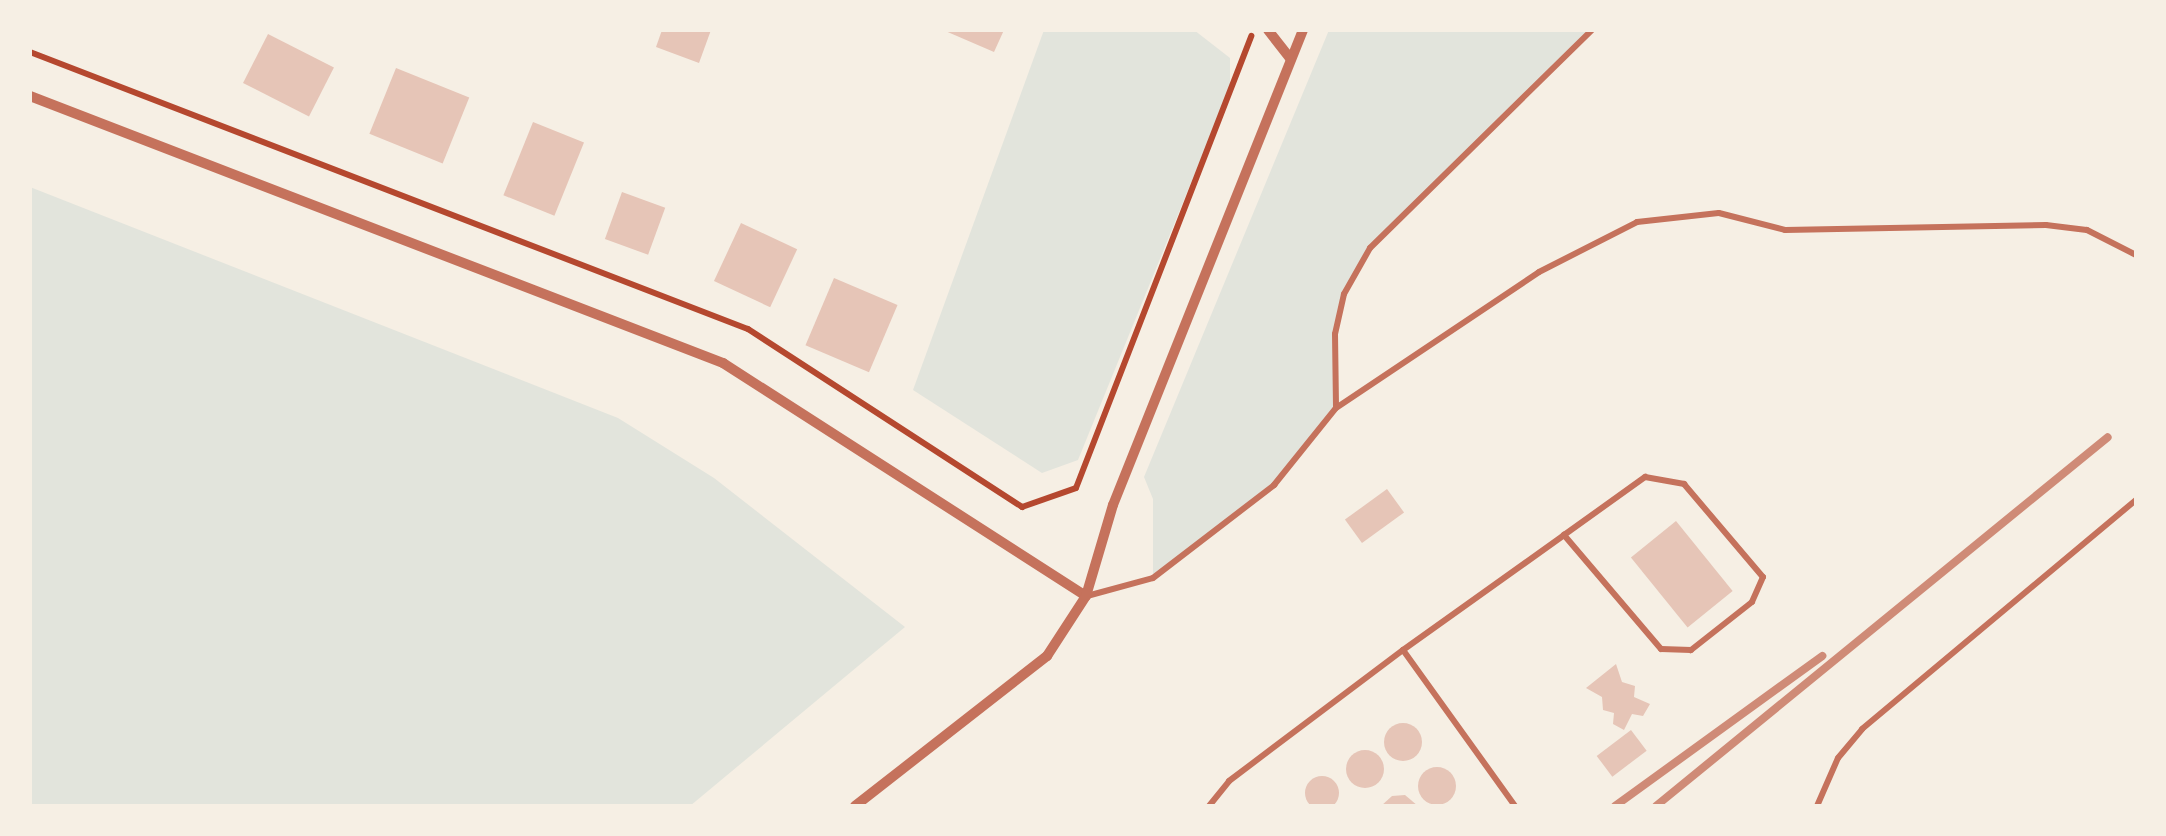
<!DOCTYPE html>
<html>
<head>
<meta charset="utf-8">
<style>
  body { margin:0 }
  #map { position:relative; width:2166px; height:836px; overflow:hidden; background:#f6efe4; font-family:Helvetica,sans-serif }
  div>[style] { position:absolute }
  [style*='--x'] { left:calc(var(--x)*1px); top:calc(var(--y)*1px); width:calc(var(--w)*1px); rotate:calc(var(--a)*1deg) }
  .green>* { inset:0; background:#e2e4dc }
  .building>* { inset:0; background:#e6c5b7; transform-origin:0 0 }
  .round { border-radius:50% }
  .path>* { height:6px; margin:-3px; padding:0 3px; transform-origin:3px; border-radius:3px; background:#b5482f }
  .service>* { height:6px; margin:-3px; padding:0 3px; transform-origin:3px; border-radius:3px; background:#c5725c }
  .minor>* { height:10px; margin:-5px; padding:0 5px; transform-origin:5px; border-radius:5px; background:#c5725c }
  .rail>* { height:8px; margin:-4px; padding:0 4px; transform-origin:4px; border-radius:4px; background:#cf8b77 }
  span { translate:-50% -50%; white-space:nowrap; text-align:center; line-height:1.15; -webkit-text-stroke:8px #f6efe4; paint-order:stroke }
  .frame { position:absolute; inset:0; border:32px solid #f6efe4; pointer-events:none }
</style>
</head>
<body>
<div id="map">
  <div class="green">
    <i style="clip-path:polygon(1044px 30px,1194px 30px,1230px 58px,1230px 87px,1078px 460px,1042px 473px,913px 390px)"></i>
    <i style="clip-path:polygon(1329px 30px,1592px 30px,1370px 248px,1344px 294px,1335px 334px,1336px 408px,1274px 485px,1153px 578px,1153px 499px,1144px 477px)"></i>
    <i style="clip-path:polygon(30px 187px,618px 418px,714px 478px,905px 627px,690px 806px,30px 806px)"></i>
  </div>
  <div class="building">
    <i style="clip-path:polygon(662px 30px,711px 30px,699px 63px,656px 47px)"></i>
    <i style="clip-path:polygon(943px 30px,1004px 30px,994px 52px)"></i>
    <i style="left:268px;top:34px;width:74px;height:55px;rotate:27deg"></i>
    <i style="left:396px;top:68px;width:79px;height:71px;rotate:22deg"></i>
    <i style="left:533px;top:122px;width:55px;height:79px;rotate:22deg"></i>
    <i style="left:622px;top:192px;width:46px;height:50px;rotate:20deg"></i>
    <i style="left:741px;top:223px;width:62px;height:64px;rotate:25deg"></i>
    <i style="left:834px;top:278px;width:69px;height:73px;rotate:23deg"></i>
    <i style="left:1387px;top:489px;width:29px;height:52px;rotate:54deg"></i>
    <i style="left:1676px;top:521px;width:90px;height:58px;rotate:51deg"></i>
    <i style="clip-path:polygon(1616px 664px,1622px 682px,1635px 686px,1634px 697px,1650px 704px,1643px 716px,1632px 714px,1624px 730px,1613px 724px,1614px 713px,1603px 710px,1602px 697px,1586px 688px)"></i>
    <i class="round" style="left:1384px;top:723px;width:38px;height:38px"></i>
    <i style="left:1631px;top:730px;width:26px;height:43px;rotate:53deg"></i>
    <i class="round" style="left:1346px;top:750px;width:38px;height:38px"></i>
    <i class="round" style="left:1418px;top:767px;width:38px;height:38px"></i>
    <i class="round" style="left:1305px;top:776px;width:34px;height:34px"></i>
    <i style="clip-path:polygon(1405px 795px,1418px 806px,1381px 806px,1392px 796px)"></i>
  </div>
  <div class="path">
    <i style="--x:30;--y:52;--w:770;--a:21.1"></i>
    <i style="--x:748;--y:329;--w:327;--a:33"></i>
    <i style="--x:1022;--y:507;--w:57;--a:-19.4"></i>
    <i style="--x:1076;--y:488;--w:485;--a:-68.8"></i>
  </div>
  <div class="service">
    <i style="--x:1336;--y:406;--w:72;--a:-90.8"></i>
    <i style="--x:1335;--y:334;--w:41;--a:-77.3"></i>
    <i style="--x:1344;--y:294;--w:53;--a:-60.5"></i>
    <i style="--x:1370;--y:248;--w:311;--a:-44.5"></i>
    <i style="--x:1087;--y:596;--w:68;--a:-15.3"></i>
    <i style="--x:1153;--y:578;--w:153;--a:-37.5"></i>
    <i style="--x:1274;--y:485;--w:99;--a:-51.2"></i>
    <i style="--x:1336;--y:408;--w:244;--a:-33.8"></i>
    <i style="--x:1539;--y:272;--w:110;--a:-27"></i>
    <i style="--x:1637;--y:222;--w:82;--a:-6.3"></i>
    <i style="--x:1719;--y:213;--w:68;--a:14.4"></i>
    <i style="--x:1785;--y:230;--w:261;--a:-1.1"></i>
    <i style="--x:2046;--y:225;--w:41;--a:7"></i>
    <i style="--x:2087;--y:230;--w:55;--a:27"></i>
    <i style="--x:1403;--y:650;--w:192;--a:54.3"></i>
    <i style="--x:1209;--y:806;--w:32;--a:-51"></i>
    <i style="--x:1229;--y:781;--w:218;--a:-37"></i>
    <i style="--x:1403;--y:650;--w:198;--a:-35.5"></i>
    <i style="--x:1564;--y:535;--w:100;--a:-35.6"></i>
    <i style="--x:1645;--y:477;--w:40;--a:10"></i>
    <i style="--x:1684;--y:484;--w:122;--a:49.7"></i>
    <i style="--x:1763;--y:577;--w:27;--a:114"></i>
    <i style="--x:1752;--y:602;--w:78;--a:141.8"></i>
    <i style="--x:1691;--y:650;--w:30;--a:-178"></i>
    <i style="--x:1661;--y:649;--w:150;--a:-130.4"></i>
    <i style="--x:1817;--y:806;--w:52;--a:-66.4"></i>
    <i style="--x:1838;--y:758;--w:38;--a:-50"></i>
    <i style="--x:1862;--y:729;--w:357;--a:-39.9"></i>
  </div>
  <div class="minor">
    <i style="--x:1268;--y:30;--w:37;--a:52"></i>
    <i style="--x:30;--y:96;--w:743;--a:21.07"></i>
    <i style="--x:723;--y:363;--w:431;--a:32.7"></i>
    <i style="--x:855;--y:806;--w:244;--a:-38"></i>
    <i style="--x:1047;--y:656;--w:72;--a:-57"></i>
    <i style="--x:1086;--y:596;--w:95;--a:-73.5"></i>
    <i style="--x:1113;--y:505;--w:512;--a:-68.2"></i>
  </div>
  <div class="rail">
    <i style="--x:1615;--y:806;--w:256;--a:-35.9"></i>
    <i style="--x:1656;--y:806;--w:583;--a:-39.23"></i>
  </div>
  <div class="frame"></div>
</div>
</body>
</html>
